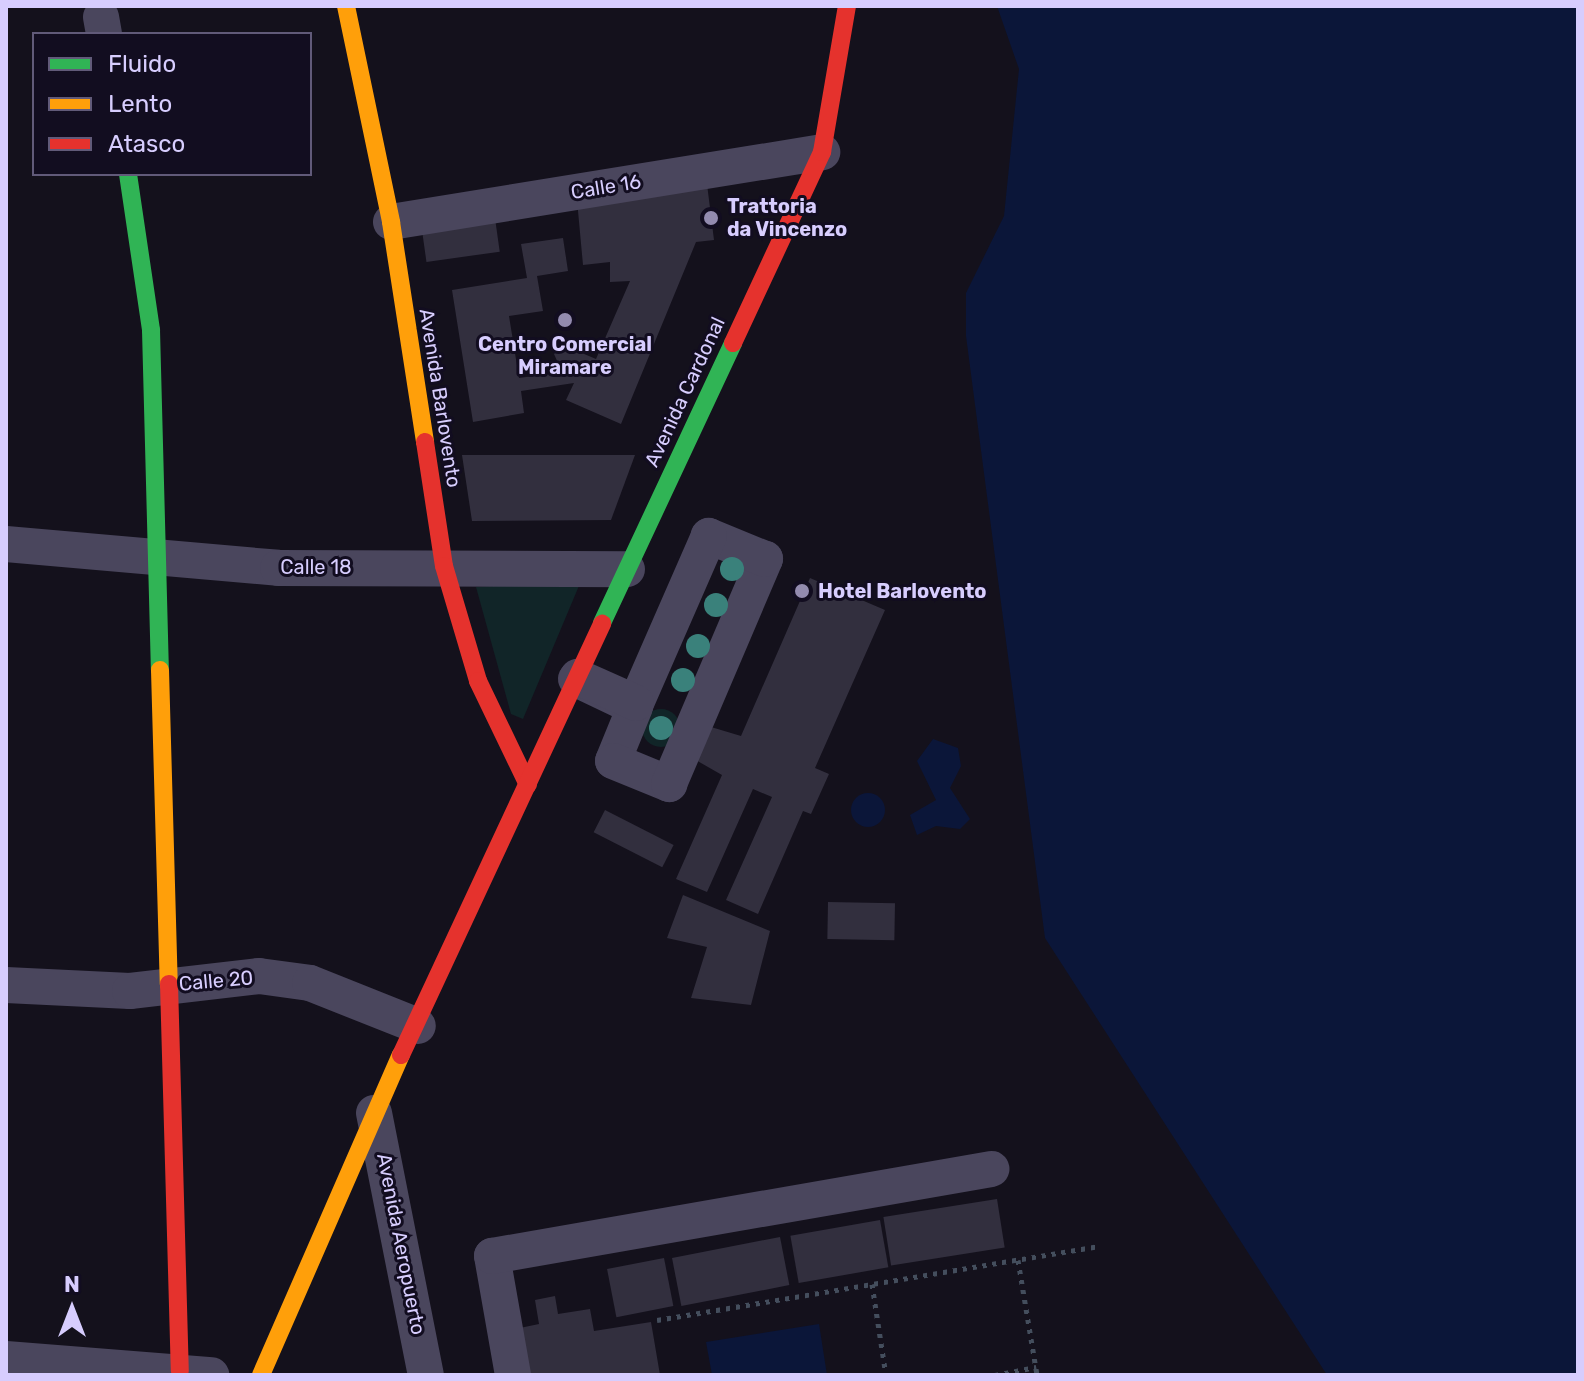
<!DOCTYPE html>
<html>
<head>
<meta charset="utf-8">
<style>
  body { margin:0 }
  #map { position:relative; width:1584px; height:1381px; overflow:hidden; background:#14111c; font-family:Rubik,sans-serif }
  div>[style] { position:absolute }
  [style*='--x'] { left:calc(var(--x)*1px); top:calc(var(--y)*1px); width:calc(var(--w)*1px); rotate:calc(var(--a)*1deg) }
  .green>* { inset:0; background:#112528 }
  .round { border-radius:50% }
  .water>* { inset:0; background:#0b1639 }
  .building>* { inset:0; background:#322f3e; transform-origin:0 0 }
  .path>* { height:5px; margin-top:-2.5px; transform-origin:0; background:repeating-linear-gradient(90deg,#444e5d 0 4px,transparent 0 10px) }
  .street>* { height:36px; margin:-18px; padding:0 18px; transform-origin:18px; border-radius:18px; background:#4a465d }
  .fast>* { height:18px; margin:-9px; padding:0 9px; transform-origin:9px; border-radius:9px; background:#30b455 }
  .slow>* { height:18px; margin:-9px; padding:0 9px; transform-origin:9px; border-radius:9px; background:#ff9f0a }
  .jam>* { height:18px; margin:-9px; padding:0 9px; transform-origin:9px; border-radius:9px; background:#e5322d }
  .trees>* { width:24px; height:24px; margin:-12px; border-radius:50%; background:#3a817b }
  .dots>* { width:22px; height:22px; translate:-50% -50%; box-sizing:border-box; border:4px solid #120d20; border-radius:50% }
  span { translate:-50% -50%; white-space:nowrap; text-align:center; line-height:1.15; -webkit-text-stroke:6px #120d20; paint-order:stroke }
  .street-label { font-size:20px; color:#d7cdfe }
  .poi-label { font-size:20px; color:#d7cdfe; font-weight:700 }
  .left { translate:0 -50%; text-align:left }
  .frame { position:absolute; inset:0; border:8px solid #d7cdfe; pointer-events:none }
  .legend { position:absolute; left:32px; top:32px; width:280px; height:144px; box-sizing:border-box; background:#120d20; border:2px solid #615a79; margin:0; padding:10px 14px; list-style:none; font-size:24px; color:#d7cdfe }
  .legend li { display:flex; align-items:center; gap:16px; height:40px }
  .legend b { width:40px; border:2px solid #615a79 }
  .north { position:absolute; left:32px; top:1269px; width:80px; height:80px; -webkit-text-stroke:6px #120d20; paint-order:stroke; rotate:0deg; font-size:22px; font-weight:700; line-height:32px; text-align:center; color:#d7cdfe }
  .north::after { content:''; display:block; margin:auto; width:28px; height:36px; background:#d7cdfe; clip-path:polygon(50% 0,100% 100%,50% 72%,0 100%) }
</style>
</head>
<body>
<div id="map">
  <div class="green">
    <i style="clip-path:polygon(581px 581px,523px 719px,511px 714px,476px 587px)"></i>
    <i class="round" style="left:642px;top:709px;width:38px;height:38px"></i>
  </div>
  <div class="water">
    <i style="clip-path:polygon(997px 6px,1578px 6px,1578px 1375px,1327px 1375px,1045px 938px,966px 336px,966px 293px,1004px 216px,1019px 69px)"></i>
    <i style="clip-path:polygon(933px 739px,958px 748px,961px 766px,950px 788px,970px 819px,960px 829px,936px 826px,917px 835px,910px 815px,936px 800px,917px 761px)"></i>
    <i class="round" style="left:851px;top:793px;width:34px;height:34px"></i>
    <i style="clip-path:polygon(819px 1324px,827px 1375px,712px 1375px,706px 1342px)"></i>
  </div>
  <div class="building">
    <i style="clip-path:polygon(707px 184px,714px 240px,696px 242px,621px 424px,566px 400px,574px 383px,521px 391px,524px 413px,473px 422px,452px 290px,527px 278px,521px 244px,563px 238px,568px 271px,537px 276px,543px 311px,509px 316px,519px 378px,562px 372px,554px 354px,563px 345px,596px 359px,630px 281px,610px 282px,610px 262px,583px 265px,577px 200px)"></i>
    <i style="left:495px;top:218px;width:34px;height:74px;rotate:82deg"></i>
    <i style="clip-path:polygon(462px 455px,635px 455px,611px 520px,472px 521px)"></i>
    <i style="clip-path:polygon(810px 578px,885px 610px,815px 768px,829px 774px,811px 814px,803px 811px,758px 914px,726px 900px,772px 797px,753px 789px,707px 892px,676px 879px,722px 775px,687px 755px,701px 724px,741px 736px)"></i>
    <i style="left:605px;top:810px;width:77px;height:25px;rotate:27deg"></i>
    <i style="clip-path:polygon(683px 895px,770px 931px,751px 1005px,691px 998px,707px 947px,667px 938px)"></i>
    <i style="left:828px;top:902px;width:67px;height:37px;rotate:1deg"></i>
    <i style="left:997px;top:1199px;width:49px;height:115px;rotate:81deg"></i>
    <i style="left:880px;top:1220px;width:48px;height:91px;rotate:80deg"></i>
    <i style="left:780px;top:1237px;width:49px;height:110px;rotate:79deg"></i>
    <i style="left:664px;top:1258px;width:49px;height:58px;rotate:79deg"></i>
    <i style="clip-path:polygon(555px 1296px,558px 1314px,590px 1309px,594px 1331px,651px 1322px,660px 1375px,523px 1375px,515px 1329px,539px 1324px,535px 1300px)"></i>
  </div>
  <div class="path">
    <i style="--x:1018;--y:1260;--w:117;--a:80.6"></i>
    <i style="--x:872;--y:1284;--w:92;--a:81.3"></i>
    <i style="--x:657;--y:1320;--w:447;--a:-9.5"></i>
    <i style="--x:995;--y:1375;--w:42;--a:-11"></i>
  </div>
  <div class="street">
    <i style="--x:101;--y:17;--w:17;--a:80"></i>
    <i style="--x:391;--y:222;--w:437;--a:-9.2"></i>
    <i style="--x:6;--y:544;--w:273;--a:5"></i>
    <i style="--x:278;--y:568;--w:349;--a:0.2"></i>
    <i style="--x:576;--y:679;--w:65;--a:25.4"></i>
    <i style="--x:635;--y:707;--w:58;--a:112.2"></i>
    <i style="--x:613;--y:761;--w:61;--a:22.3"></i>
    <i style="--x:669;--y:784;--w:245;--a:-66.9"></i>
    <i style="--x:765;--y:559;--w:61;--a:-157.7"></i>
    <i style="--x:709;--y:536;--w:182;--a:113.6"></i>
    <i style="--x:636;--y:703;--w:64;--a:-155.9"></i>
    <i style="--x:6;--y:985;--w:124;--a:2.8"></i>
    <i style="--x:130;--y:991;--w:130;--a:-6.6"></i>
    <i style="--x:259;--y:976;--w:51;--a:7.8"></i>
    <i style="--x:310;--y:983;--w:116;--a:21.7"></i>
    <i style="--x:374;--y:1113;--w:267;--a:78.8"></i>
    <i style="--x:6;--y:1359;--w:206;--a:4.5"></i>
    <i style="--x:513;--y:1375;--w:121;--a:-100"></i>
    <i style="--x:492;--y:1256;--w:507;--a:-9.89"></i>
  </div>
  <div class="fast">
    <i style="--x:128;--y:174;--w:158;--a:81.6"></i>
    <i style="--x:151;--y:330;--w:340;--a:88.5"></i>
    <i style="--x:602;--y:623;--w:309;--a:-64.9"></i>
  </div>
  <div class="slow">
    <i style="--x:346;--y:6;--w:221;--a:78.2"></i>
    <i style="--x:391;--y:222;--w:223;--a:81.2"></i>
    <i style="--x:160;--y:670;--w:314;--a:88.4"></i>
    <i style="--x:261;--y:1375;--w:349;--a:-66.4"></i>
  </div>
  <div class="jam">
    <i style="--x:733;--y:343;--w:211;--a:-65"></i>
    <i style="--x:822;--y:152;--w:148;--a:-80.3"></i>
    <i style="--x:425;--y:442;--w:125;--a:81.3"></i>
    <i style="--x:444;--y:566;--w:120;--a:73.5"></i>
    <i style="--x:478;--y:681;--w:115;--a:64.3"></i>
    <i style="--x:169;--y:984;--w:387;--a:88.4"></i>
    <i style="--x:401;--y:1055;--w:476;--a:-65"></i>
  </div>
  <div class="trees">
    <i style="left:732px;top:569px"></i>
    <i style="left:716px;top:605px"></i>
    <i style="left:698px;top:646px"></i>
    <i style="left:683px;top:680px"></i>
    <i style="left:661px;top:728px"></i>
  </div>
  <div class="dots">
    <i style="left:711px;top:218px;background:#938baf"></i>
    <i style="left:565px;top:320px;background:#938baf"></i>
    <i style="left:802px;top:591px;background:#938baf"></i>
  </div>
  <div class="street-label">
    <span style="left:606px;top:187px;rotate:-9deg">Calle 16</span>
    <span style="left:685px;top:392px;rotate:-65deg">Avenida Cardonal</span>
    <span style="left:440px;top:398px;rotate:81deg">Avenida Barlovento</span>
    <span style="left:316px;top:567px">Calle 18</span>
    <span style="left:216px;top:981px;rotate:-5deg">Calle 20</span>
    <span style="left:401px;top:1244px;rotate:79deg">Avenida Aeropuerto</span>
  </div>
  <div class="poi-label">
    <span class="left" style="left:727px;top:218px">Trattoria<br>da Vincenzo</span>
    <span style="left:565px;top:356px">Centro Comercial<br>Miramare</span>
    <span class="left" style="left:818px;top:591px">Hotel Barlovento</span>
  </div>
  <div class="frame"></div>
  <ul class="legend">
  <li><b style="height:10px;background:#30b455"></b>Fluido</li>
  <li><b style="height:10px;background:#ff9f0a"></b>Lento</li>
  <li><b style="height:10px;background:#e5322d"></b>Atasco</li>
  </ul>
  <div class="north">N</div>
</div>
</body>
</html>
